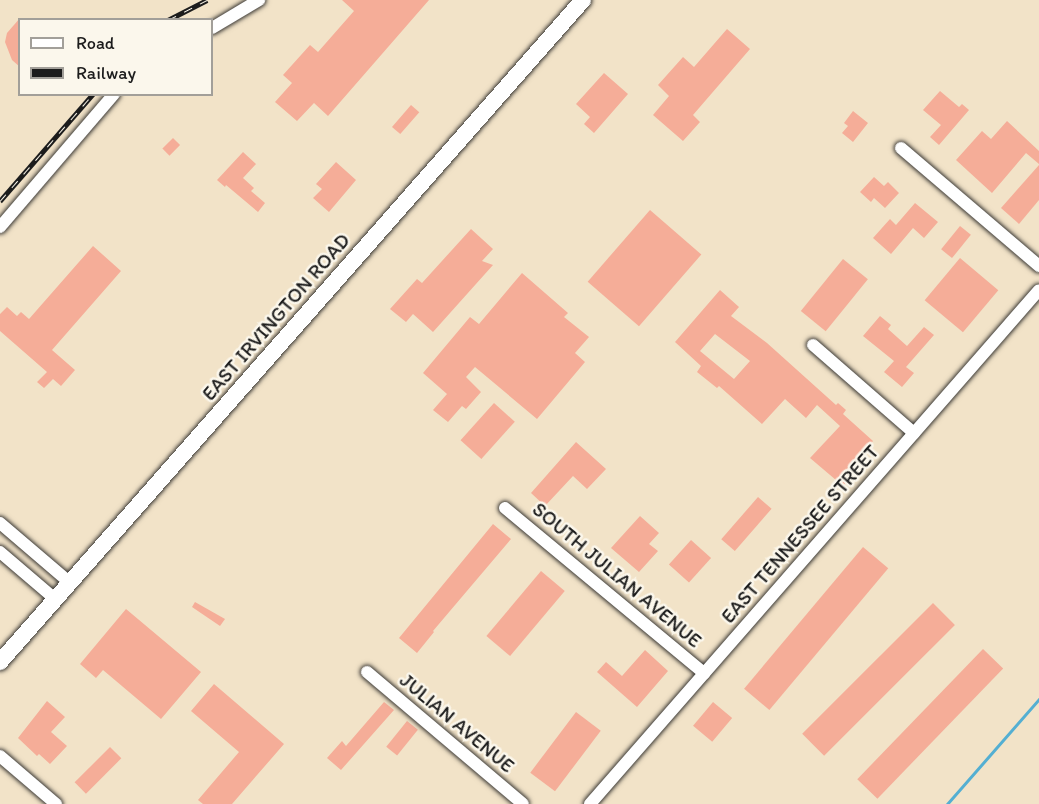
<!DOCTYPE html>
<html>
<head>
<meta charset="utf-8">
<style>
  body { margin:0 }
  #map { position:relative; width:1039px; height:804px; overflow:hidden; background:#f2e3c8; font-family:Itim,sans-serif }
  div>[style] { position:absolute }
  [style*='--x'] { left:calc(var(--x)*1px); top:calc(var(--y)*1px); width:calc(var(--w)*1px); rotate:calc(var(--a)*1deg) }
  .stream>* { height:3px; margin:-1.5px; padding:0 1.5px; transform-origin:1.5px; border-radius:1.5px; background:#54afd2 }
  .building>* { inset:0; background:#f5ad98; transform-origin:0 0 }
  .roads { filter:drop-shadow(0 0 2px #3c3a36) drop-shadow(0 0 2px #3c3a36) }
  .minor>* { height:12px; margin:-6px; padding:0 6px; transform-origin:6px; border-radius:6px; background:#fff }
  .tertiary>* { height:16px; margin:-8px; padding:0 8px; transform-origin:8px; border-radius:8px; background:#fff }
  .rail>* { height:5px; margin-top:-2.5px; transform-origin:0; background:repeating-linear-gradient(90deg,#fbf7ec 0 9px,#1c1c1c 0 18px); box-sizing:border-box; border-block:2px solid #1c1c1c }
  span { translate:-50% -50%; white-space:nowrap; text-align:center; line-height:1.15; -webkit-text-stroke:5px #fbf7ec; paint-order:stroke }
  .street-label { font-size:20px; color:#1c1c1c }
  .legend { position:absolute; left:18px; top:18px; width:195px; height:78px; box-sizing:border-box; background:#fbf7ec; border:2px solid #a29f99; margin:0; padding:8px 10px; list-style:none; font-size:18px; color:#1c1c1c }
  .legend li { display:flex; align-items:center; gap:12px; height:30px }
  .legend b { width:30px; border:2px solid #a29f99 }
</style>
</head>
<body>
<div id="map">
  <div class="stream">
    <i style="--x:947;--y:804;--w:140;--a:-48.8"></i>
  </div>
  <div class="building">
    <i style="clip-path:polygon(342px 0,429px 0,328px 116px,314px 103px,297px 121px,275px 102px,292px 83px,283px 75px,310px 45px,318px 52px,354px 11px)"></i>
    <i style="clip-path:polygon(20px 18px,20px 67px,12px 60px,5px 42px,7px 33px)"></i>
    <i style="clip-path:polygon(727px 29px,750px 49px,693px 115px,700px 122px,683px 141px,653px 115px,669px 96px,658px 85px,683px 57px,694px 67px)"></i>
    <i style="clip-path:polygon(604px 73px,628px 94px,594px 133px,584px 124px,590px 117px,576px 104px)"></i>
    <i style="clip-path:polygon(940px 91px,959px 107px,962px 104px,969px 110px,939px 145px,930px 137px,941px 125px,923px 110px)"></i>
    <i style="left:411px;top:105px;width:11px;height:29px;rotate:41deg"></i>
    <i style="clip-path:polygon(853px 111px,868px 123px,853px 142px,842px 133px,848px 126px,844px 123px)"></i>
    <i style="clip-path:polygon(1007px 121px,1039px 151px,1039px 164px,1026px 153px,992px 193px,956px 160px,982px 131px,991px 139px)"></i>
    <i style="left:173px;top:138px;width:10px;height:15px;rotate:45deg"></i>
    <i style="clip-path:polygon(243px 152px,256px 164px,243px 178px,254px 188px,251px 191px,265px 203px,258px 212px,226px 185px,225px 187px,217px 180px)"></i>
    <i style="clip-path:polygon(336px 162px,356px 180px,329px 212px,313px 198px,322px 189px,316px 184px)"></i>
    <i style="clip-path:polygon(1039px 165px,1039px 200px,1019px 224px,1001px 208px)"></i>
    <i style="clip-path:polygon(874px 177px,884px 186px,888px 182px,899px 193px,885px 208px,874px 198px,871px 202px,860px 192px)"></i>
    <i style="clip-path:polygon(915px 203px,938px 222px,924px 238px,913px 228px,891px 254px,873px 238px,890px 219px,896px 225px)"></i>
    <i style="left:650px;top:210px;width:68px;height:95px;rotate:41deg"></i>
    <i style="left:960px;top:226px;width:14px;height:30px;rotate:39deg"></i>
    <i style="clip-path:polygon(471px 229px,493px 249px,482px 261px,493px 265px,433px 332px,413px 314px,406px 322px,390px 309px,417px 279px,422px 283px)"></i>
    <i style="clip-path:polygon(93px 246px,121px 271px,52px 350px,75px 370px,61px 386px,53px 379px,44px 388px,37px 382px,47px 372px,0 331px,0 314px,7px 307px,17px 316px,21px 312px,29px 319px)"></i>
    <i style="left:960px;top:258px;width:50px;height:55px;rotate:40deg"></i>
    <i style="left:843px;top:259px;width:32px;height:67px;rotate:39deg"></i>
    <i style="clip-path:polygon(522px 273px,568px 313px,564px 317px,589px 337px,575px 353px,585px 362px,537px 419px,475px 367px,466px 377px,481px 392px,466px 409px,462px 406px,448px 422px,433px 410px,447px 394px,423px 373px,470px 317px,479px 324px)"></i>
    <i style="clip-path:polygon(evenodd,720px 290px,739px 307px,731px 316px,767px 343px,836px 405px,838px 403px,846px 410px,843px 414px,873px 441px,855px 462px,860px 466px,843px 486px,810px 458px,840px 426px,817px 405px,806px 418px,785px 399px,762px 424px,719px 386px,717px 388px,697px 372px,701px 366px,675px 342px,720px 290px,715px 334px,750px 361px,734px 379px,700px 351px,715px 334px)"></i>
    <i style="clip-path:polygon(880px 316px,891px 325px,888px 329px,907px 346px,924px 327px,934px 335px,906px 367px,914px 373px,902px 387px,884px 372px,894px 361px,863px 336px)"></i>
    <i style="left:494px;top:403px;width:28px;height:50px;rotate:42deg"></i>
    <i style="clip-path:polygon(576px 442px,606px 469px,587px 489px,573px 476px,545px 506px,531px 493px)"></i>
    <i style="left:758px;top:497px;width:18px;height:56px;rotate:41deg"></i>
    <i style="clip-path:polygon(640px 516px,659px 533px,649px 544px,658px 551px,639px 572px,611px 548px)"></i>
    <i style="clip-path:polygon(493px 524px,511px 539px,433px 631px,434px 632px,417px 653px,399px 638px)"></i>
    <i style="left:691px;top:540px;width:27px;height:33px;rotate:42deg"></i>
    <i style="left:863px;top:547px;width:33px;height:185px;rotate:40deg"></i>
    <i style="left:541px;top:571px;width:31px;height:85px;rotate:40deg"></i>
    <i style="clip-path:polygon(195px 602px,225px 619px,220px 626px,192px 607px)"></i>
    <i style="left:933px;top:603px;width:31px;height:185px;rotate:45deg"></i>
    <i style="clip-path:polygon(126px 609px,201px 672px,161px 719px,103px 670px,96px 678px,80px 664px)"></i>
    <i style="left:983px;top:649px;width:28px;height:181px;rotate:44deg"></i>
    <i style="clip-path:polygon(645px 650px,668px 671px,637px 707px,597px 672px,606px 662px,622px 676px)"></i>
    <i style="clip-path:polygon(214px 684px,284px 744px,232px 804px,203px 804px,198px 800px,239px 752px,191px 711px)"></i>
    <i style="clip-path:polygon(47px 701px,65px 717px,51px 732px,67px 746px,50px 764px,39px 754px,37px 756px,18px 738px)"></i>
    <i style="clip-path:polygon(384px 702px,394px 710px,341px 770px,327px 758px,342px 741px,346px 746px)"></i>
    <i style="left:713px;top:702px;width:25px;height:31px;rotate:40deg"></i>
    <i style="left:576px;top:712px;width:31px;height:76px;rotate:37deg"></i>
    <i style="left:407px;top:721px;width:14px;height:33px;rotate:39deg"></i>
    <i style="left:110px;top:747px;width:16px;height:50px;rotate:45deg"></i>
  </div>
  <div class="roads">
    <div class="minor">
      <i style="--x:212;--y:28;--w:55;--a:-30.8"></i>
      <i style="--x:901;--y:148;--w:182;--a:40.5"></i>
      <i style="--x:0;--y:227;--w:175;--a:-49.4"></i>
      <i style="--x:813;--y:345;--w:134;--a:41.1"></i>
      <i style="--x:505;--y:508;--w:259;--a:39.7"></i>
      <i style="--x:0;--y:523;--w:91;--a:40.5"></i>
      <i style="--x:0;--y:552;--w:72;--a:40.5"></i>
      <i style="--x:367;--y:672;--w:204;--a:40.2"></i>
      <i style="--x:0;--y:756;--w:74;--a:40.6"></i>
      <i style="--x:590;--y:804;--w:682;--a:-48.86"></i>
    </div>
    <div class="tertiary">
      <i style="--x:0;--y:662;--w:882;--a:-48.63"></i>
    </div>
  </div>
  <div class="rail">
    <i style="--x:168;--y:20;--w:44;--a:-27.1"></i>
    <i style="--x:0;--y:201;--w:142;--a:-49"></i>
  </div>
  <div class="street-label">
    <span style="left:276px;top:317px;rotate:-49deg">EAST IRVINGTON ROAD</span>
    <span style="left:800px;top:534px;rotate:-49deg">EAST TENNESSEE STREET</span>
    <span style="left:617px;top:575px;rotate:40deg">SOUTH JULIAN AVENUE</span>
    <span style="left:457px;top:723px;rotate:40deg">JULIAN AVENUE</span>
  </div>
  <ul class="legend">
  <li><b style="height:8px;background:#fff"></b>Road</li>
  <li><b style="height:8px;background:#1c1c1c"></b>Railway</li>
  </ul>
</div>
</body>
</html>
